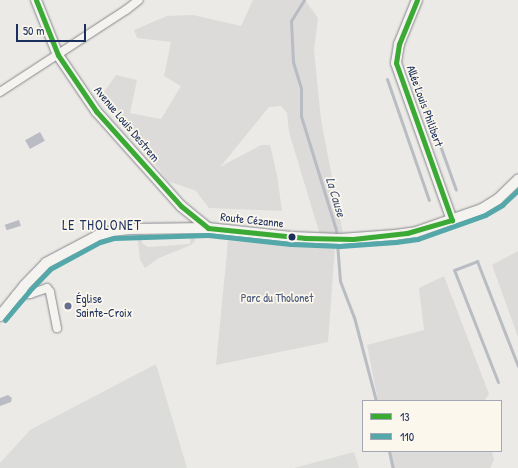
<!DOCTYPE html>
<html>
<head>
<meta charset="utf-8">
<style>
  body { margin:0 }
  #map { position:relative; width:518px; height:468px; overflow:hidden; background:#eceae6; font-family:"Patrick Hand",sans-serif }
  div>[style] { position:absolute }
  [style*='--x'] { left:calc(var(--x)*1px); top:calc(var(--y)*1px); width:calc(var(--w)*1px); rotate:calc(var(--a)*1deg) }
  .built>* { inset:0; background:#dcdcda }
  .green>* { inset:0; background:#dcdbd9 }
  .water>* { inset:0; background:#b9bcc3; transform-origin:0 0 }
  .stream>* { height:3px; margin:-1.5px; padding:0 1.5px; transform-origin:1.5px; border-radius:1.5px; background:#b9bcc3 }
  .roads { filter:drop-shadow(0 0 1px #85888f) drop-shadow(0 0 1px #85888f) }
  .minor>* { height:8px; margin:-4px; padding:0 4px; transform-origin:4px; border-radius:4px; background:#f4f3ef }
  .tertiary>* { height:10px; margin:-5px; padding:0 5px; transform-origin:5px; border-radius:5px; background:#f4f3ef }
  .bus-1>* { height:5px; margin:-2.5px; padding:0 2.5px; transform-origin:2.5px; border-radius:2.5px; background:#3aaa35 }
  .bus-2>* { height:5px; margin:-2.5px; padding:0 2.5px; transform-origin:2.5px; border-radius:2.5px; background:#54a8a9 }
  .dots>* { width:11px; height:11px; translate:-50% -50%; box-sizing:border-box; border:2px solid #fbf7ec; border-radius:50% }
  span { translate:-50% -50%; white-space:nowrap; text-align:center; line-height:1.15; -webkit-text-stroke:3.5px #fbf7ec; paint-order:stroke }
  .street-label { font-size:12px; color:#1b2f5e }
  .park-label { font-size:12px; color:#48577a }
  .poi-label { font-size:12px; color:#1b2f5e }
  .left { translate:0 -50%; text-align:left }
  .water-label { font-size:13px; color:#445378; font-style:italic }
  .quarter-label { font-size:14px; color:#1b2f5e; letter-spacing:1px }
  .legend { position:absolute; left:362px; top:400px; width:140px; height:52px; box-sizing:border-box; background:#fbf7ec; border:1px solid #a1a7b3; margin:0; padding:5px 7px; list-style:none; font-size:12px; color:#1b2f5e }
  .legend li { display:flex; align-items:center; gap:8px; height:20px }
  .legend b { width:20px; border:1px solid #a1a7b3 }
  .scale { position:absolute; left:16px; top:24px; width:70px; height:18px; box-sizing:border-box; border:2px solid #1b2f5e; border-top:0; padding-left:5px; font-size:12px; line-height:14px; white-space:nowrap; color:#1b2f5e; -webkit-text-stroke:3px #fbf7ec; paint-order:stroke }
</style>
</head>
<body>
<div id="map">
  <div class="built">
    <i style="clip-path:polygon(156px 364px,187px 468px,0 468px,0 463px,30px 430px)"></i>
    <i style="clip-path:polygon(354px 452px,359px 468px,294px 468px)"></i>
  </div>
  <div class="green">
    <i style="clip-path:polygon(253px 0,305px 0,318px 18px,314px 50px,321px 120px,343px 234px,320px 235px,289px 132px,287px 113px,281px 106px,269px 107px,220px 167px,261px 145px,270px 145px,277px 175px,282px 211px,209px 208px,196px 191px,168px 181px,125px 124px,100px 98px,116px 75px,137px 80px,130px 113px,161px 119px,181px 86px,164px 76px,171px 42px,137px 38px,134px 30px,167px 16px,193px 15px,241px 26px)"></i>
    <i style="clip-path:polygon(137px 233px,142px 233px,142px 243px,148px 247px,190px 244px,190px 233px,195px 234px,195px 241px,191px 245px,159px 258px,145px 268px,140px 260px)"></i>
    <i style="clip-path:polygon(228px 241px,335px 247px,328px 342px,216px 365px)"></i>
    <i style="clip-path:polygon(518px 251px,518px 337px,492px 265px)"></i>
    <i style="clip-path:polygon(444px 276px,489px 394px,484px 401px,378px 401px,367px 345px,424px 330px,419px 288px)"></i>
    <i style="clip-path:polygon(388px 451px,492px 451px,494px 460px,490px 468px,391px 468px)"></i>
  </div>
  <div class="water">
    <i style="left:40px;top:132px;width:10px;height:17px;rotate:61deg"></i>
    <i style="left:19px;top:220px;width:6px;height:15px;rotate:72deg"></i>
    <i style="clip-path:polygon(8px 395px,12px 398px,11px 402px,0 406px,0 398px)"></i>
  </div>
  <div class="stream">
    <i style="--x:304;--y:0;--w:25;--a:122"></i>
    <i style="--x:291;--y:21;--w:41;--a:87.2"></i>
    <i style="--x:293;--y:62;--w:28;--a:73"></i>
    <i style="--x:301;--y:89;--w:27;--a:90"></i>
    <i style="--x:301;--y:116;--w:119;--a:72.9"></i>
    <i style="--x:336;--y:230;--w:51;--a:85.5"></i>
    <i style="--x:340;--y:281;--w:39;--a:69"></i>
    <i style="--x:354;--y:317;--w:87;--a:75.3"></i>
    <i style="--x:413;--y:70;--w:127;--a:70.3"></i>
    <i style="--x:387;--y:79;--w:128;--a:70.9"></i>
    <i style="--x:498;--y:382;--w:120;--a:-111.4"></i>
    <i style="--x:454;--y:270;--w:25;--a:-21"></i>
    <i style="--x:477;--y:261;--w:113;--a:68.7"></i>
    <i style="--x:389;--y:451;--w:17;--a:77"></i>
  </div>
  <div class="roads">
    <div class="minor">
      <i style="--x:0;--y:92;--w:150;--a:-33.1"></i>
      <i style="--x:126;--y:10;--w:16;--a:-38"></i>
      <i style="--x:16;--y:295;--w:14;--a:-4"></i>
      <i style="--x:30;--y:294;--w:18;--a:-19"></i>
      <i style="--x:47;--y:288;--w:5;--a:53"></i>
      <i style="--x:50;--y:292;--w:37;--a:79"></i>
    </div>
    <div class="tertiary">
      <i style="--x:36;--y:0;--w:59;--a:68.2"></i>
      <i style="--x:58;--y:55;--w:68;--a:55.8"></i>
      <i style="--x:96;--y:111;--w:127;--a:48.2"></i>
      <i style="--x:181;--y:206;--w:35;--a:39"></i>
      <i style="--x:417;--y:0;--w:48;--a:112.2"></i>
      <i style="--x:399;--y:44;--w:19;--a:99"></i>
      <i style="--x:396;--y:63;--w:167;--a:70.4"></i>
      <i style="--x:0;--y:316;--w:38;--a:-51"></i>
      <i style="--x:24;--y:286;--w:32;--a:-46"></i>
      <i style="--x:46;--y:263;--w:58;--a:-27.9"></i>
      <i style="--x:97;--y:236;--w:16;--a:-18"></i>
      <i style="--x:112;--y:231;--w:18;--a:-6"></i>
      <i style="--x:130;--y:229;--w:78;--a:-0.7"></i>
      <i style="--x:208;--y:228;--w:84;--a:6.1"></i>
      <i style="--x:292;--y:237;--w:48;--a:2.4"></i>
      <i style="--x:340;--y:239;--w:55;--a:-4.2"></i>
      <i style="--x:395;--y:235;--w:21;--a:-8"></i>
      <i style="--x:416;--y:232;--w:70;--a:-19.2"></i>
      <i style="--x:482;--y:209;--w:19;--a:-32"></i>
      <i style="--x:498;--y:199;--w:28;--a:-44"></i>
    </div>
  </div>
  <div class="bus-1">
    <i style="--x:36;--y:0;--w:59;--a:68.2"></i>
    <i style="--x:58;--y:55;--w:68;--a:55.8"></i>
    <i style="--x:96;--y:111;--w:127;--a:48.2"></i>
    <i style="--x:181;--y:206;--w:35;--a:39"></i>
    <i style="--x:417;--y:0;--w:48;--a:112.2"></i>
    <i style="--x:399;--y:44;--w:19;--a:99"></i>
    <i style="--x:396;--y:63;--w:167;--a:70.4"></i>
    <i style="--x:208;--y:228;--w:98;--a:5.9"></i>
    <i style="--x:305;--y:238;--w:48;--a:1.2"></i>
    <i style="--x:353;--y:239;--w:54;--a:-6.3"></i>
    <i style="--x:407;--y:233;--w:47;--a:-16.1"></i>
  </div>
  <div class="bus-2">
    <i style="--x:5;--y:320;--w:38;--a:-50"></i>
    <i style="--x:29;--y:291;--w:30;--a:-46"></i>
    <i style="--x:50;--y:269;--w:57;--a:-28.4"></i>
    <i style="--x:100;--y:242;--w:15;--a:-16"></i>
    <i style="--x:114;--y:238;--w:94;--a:-1.8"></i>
    <i style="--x:208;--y:235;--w:83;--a:6.2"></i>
    <i style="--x:291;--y:244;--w:49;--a:2.3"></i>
    <i style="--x:340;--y:246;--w:56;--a:-4.1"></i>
    <i style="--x:396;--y:242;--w:22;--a:-8"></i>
    <i style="--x:418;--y:239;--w:71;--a:-19.7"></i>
    <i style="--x:485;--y:215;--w:20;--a:-30"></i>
    <i style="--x:502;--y:205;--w:22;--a:-43"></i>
  </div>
  <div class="dots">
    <i style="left:292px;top:237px;background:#1b2f5e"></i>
    <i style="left:68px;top:306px;background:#64708e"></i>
  </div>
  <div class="street-label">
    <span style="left:425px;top:106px;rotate:70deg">Allée Louis Philibert</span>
    <span style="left:127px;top:124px;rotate:50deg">Avenue Louis Destrem</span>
    <span style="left:252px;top:220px;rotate:6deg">Route Cézanne</span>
  </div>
  <div class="park-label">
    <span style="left:277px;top:298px">Parc du Tholonet</span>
  </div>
  <div class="poi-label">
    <span class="left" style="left:76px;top:306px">Église<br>Sainte-Croix</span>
  </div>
  <div class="water-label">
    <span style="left:336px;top:197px;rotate:73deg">La Cause</span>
  </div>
  <div class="quarter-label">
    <span style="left:102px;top:225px">LE THOLONET</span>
  </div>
  <ul class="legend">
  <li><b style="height:5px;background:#3aaa35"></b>13</li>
  <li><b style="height:5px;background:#54a8a9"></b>110</li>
  </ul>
  <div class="scale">50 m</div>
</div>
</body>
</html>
